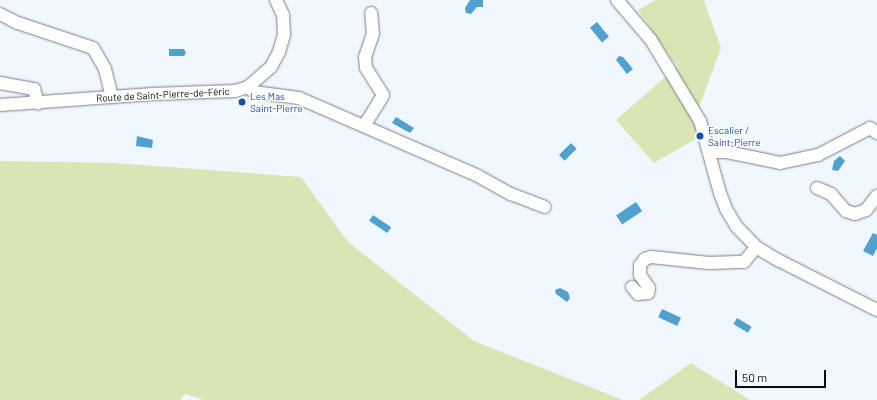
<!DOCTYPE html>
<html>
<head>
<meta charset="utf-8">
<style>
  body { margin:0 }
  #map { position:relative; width:877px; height:400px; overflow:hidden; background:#f1f7fe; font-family:Barlow,sans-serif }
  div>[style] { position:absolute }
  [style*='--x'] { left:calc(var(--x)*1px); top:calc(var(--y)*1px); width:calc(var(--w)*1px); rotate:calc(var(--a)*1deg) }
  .green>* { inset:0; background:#d8e6b4 }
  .water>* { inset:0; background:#50a1d0; transform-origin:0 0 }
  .roads { filter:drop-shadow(0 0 1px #797f84) drop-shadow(0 0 1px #797f84) }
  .minor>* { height:12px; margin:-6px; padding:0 6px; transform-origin:6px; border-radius:6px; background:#fff }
  .dots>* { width:11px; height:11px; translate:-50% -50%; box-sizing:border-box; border:2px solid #fff; border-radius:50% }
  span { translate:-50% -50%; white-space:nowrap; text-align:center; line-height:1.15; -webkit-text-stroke:3px #fff; paint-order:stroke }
  .street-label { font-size:10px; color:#0b0d0f }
  .transit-label { font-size:10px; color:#164399 }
  .left { translate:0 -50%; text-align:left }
  .scale { position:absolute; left:735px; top:370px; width:91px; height:18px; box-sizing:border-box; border:2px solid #0b0d0f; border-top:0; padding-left:5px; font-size:12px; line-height:14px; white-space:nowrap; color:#0b0d0f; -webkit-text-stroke:3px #fff; paint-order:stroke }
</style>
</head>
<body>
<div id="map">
  <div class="green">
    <i style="clip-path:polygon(656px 0,704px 0,721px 48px,695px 118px,701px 136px,654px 163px,616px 120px,677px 67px,638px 10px)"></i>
    <i style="clip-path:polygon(0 161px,115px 163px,301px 177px,348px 242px,474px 341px,623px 400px,204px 400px,185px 394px,180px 400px,0 400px)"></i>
    <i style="clip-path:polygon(691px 363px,750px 400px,639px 400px)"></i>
  </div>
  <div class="water">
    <i style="clip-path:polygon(470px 0,483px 0,483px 7px,477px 7px,471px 14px,466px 13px,465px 8px)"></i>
    <i style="left:597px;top:22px;width:19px;height:9px;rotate:51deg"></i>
    <i style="clip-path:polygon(169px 49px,184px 49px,186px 53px,184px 56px,169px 56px)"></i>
    <i style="clip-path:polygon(619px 56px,623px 57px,633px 69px,627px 74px,616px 60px)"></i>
    <i style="clip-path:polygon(396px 117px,414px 128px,410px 133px,392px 123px)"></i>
    <i style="clip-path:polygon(137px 136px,153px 140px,152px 148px,136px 146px)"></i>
    <i style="left:571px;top:143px;width:8px;height:17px;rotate:45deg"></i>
    <i style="clip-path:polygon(840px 156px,845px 161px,838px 171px,832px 170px,834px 161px)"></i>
    <i style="left:636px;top:202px;width:11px;height:24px;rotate:56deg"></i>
    <i style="left:373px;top:215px;width:22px;height:7px;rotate:34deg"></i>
    <i style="clip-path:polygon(873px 233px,877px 235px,877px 248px,873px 256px,863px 251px)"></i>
    <i style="clip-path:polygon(560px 288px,568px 292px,570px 298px,567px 302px,556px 294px,555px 290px)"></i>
    <i style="left:662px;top:309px;width:21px;height:9px;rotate:25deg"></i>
    <i style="left:737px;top:318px;width:17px;height:7px;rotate:31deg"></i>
  </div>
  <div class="roads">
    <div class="minor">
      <i style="--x:617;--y:0;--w:52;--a:49.6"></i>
      <i style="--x:651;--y:40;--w:95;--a:58.8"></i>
      <i style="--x:700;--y:121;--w:75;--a:74.5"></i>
      <i style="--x:720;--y:193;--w:17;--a:69"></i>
      <i style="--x:726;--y:209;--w:21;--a:59"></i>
      <i style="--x:737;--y:227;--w:28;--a:46"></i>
      <i style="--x:756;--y:247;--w:26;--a:31"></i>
      <i style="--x:778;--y:260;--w:111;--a:26.8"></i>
      <i style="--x:0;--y:14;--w:20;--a:27"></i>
      <i style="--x:18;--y:23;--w:79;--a:18.4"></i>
      <i style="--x:93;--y:48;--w:24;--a:60"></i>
      <i style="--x:105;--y:69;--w:29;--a:76"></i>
      <i style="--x:0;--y:83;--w:35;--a:10"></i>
      <i style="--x:34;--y:89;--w:15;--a:74"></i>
      <i style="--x:248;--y:87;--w:8;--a:40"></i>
      <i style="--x:254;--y:92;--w:45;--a:7.6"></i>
      <i style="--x:299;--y:98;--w:195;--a:23.5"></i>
      <i style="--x:478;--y:176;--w:38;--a:29"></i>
      <i style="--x:511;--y:194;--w:36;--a:21"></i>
      <i style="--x:0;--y:105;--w:153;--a:-4.1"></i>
      <i style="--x:153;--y:94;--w:82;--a:-2.1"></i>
      <i style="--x:235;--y:91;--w:14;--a:-17"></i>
      <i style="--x:248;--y:87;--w:30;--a:-41"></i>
      <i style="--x:271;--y:67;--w:17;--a:-62"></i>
      <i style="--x:279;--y:52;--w:19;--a:-74"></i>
      <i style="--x:284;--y:34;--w:19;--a:-93"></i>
      <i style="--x:283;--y:15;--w:17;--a:-115"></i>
      <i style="--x:364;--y:126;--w:36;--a:-58"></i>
      <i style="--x:383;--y:95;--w:32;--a:-122"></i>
      <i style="--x:366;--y:68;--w:11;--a:-95"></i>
      <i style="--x:365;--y:57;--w:24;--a:-71"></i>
      <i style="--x:373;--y:34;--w:21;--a:-95"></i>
      <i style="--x:710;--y:152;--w:17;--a:0"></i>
      <i style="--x:727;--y:152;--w:54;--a:11.7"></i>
      <i style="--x:780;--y:163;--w:39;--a:-12"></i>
      <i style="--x:818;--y:155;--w:59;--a:-27.4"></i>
      <i style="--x:870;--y:128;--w:9;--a:36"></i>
      <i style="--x:817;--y:188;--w:15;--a:23"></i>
      <i style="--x:831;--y:194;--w:23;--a:49"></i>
      <i style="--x:846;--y:211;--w:9;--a:18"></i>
      <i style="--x:855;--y:214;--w:12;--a:-20"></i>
      <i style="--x:866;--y:210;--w:18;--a:-52"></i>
      <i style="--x:632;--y:287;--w:9;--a:49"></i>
      <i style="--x:638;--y:294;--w:10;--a:-6"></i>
      <i style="--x:648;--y:293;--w:5;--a:-79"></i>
      <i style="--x:649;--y:288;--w:16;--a:-125"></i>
      <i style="--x:640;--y:275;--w:10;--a:-90"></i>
      <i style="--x:640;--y:265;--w:8;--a:-50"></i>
      <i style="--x:645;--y:259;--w:6;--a:-18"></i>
      <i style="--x:651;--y:257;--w:58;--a:5.9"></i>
      <i style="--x:709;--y:263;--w:35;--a:-2"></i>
      <i style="--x:744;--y:262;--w:19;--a:-51"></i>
    </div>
  </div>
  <div class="dots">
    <i style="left:242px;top:102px;background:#1a4fb4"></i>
    <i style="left:700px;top:136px;background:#1a4fb4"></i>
  </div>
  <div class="street-label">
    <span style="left:163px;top:95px;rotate:-3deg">Route de Saint-Pierre-de-Féric</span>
  </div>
  <div class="transit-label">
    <span class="left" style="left:250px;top:102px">Les Mas<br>Saint-Pierre</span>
    <span class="left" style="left:708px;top:136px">Escalier /<br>Saint-Pierre</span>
  </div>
  <div class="scale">50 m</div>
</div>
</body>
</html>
